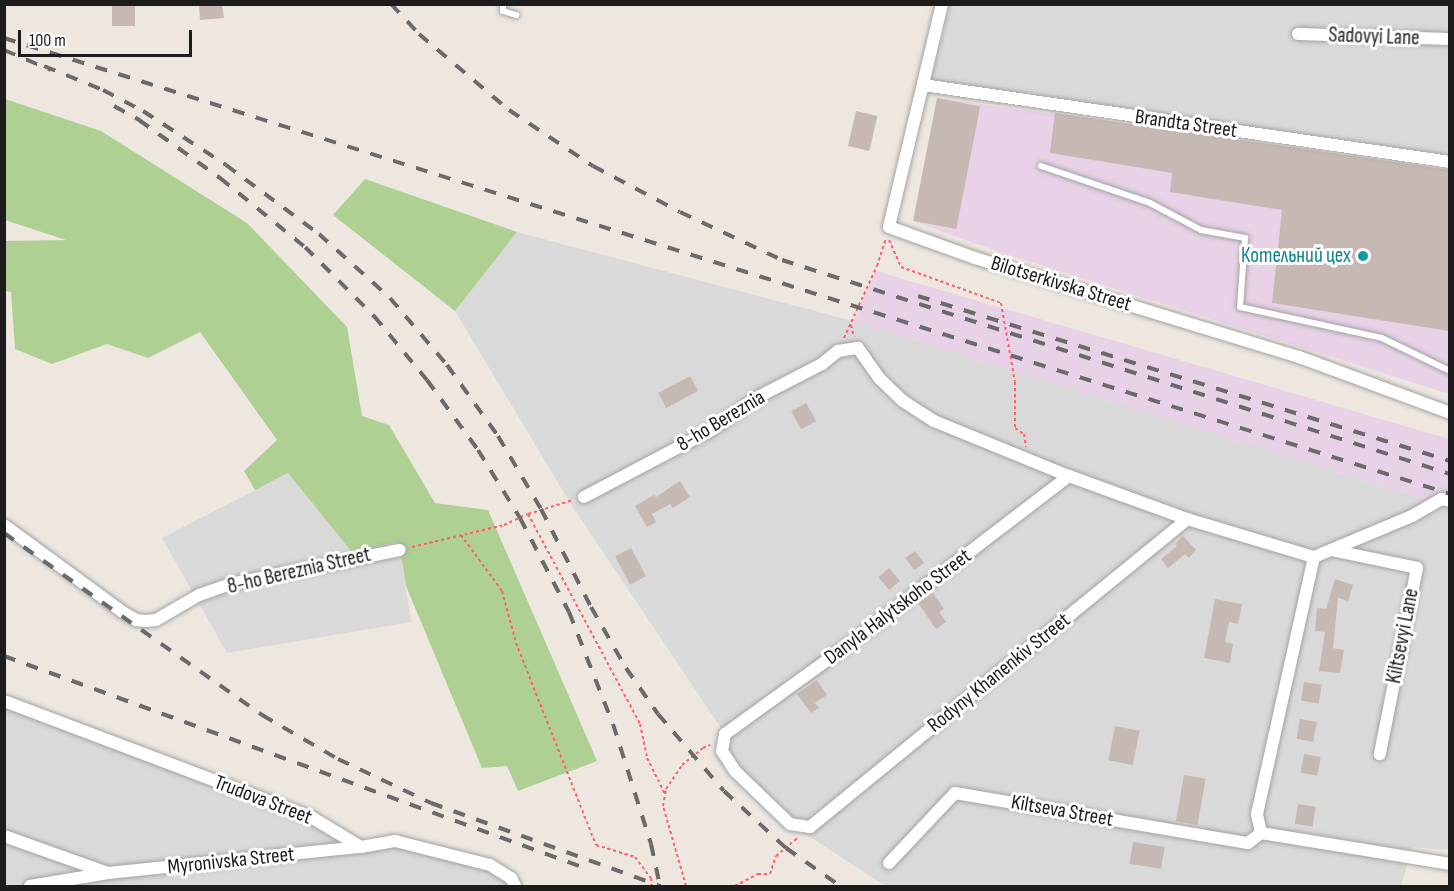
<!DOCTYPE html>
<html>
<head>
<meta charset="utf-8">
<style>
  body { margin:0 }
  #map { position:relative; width:1454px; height:891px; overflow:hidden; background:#eee7e0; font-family:"Sofia Sans Condensed",sans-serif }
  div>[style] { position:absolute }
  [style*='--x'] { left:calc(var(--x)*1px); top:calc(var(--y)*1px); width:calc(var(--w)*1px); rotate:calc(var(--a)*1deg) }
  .residential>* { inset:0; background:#dad9d9 }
  .industrial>* { inset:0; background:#e7d2e7 }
  .forest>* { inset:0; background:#aed093 }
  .building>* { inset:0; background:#c6b9b4; transform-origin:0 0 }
  .path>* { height:2px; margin-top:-1px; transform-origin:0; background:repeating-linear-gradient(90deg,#ff6067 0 3px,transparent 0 6px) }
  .roads { filter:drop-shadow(0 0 2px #a3a3a3) drop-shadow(0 0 2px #a3a3a3) }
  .lane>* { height:6px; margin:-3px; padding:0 3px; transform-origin:3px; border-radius:3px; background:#fff }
  .street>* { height:12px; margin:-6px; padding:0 6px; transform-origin:6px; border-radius:6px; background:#fff }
  .rail>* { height:4px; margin-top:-2px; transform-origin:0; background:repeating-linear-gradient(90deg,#6a6a6a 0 12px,transparent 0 24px) }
  .dots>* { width:16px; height:16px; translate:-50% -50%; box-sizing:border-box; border:3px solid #fff; border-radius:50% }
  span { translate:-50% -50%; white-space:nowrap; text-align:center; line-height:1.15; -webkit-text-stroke:6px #fff; paint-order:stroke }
  .street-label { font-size:21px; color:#1c1c1c }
  .culture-label { font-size:21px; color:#0d838f }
  .right { translate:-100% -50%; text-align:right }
  .frame { position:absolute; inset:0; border:6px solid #1c1c1c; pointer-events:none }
  .scale { position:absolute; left:18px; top:30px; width:174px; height:27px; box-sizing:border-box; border:3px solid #1c1c1c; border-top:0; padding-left:8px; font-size:18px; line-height:21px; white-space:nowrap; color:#1c1c1c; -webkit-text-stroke:4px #fff; paint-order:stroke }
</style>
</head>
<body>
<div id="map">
  <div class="residential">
    <i style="clip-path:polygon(950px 5px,1449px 5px,1449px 155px,931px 81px)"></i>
    <i style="clip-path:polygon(517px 232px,853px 321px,1449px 507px,1449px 850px,1412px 847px,1401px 886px,892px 886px,882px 884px,790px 824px,722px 751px,725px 734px,569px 501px,455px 311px)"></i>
    <i style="clip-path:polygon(288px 473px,351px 551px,399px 542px,411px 622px,227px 653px,162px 538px)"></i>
    <i style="clip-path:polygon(4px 701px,311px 817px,361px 847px,395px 841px,489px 865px,515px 886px,5px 886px)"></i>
  </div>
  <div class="industrial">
    <i style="clip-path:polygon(937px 98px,1449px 170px,1449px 394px,999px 252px,913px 221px)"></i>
    <i style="clip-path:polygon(876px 271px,1449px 439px,1449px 507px,853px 321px)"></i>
  </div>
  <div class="forest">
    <i style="clip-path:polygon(5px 99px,101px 131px,247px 223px,347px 327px,362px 416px,389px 425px,435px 503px,488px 510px,597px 761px,518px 791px,507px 766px,482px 768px,406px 586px,399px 542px,351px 551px,288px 473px,255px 490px,244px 471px,277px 440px,200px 332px,148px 358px,107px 344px,52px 364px,15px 349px,11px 292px,5px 291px,5px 241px,66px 240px,5px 220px)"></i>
    <i style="clip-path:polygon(365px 179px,517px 232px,455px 311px,333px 215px)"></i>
  </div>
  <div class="building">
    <i style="left:112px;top:4px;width:23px;height:22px"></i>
    <i style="clip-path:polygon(199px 4px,222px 4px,224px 18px,200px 20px)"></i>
    <i style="left:937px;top:98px;width:44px;height:125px;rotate:11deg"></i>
    <i style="left:856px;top:111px;width:22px;height:36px;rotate:13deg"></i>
    <i style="clip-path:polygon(1055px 113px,1449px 170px,1449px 331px,1272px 303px,1282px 210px,1170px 192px,1172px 173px,1050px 153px)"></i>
    <i style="left:690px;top:376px;width:17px;height:36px;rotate:62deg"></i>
    <i style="left:806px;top:403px;width:21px;height:17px;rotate:61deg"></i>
    <i style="clip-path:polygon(680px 481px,690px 497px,673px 508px,670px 504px,652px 514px,656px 522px,647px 527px,635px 506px,654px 495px,656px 497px)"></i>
    <i style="clip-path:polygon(1183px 536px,1196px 550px,1189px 558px,1185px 554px,1168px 568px,1161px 559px,1177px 546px,1175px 544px)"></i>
    <i style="left:631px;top:548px;width:32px;height:18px;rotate:62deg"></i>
    <i style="left:915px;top:551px;width:15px;height:12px;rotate:53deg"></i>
    <i style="left:889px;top:568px;width:17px;height:14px;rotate:50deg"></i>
    <i style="clip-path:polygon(1335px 579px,1353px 585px,1348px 601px,1338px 598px,1333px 648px,1344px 650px,1340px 673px,1319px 671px,1325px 632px,1315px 631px,1317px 608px,1326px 609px)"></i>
    <i style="clip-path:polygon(933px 593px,944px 609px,939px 612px,946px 622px,936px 629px,918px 603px)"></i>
    <i style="clip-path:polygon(1215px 599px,1242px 604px,1238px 624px,1229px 622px,1225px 642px,1233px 644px,1230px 663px,1204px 658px)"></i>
    <i style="clip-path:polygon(817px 680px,827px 695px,815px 703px,819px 708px,811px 713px,797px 694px)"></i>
    <i style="left:1304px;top:682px;width:18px;height:19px;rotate:9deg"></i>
    <i style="left:1300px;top:719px;width:17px;height:20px;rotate:10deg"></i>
    <i style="left:1115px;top:726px;width:25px;height:35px;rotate:11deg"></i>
    <i style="left:1304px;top:754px;width:17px;height:19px;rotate:10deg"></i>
    <i style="left:1184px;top:775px;width:22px;height:47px;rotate:10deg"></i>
    <i style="left:1298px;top:804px;width:18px;height:20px;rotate:9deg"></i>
    <i style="left:1133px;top:842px;width:32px;height:22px;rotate:9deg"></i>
  </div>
  <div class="path">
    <i style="--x:889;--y:240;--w:30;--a:66"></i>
    <i style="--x:901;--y:267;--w:106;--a:19.8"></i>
    <i style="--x:1001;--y:303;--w:80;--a:80"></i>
    <i style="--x:1015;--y:382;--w:46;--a:90"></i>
    <i style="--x:1015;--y:428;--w:11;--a:34"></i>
    <i style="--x:1024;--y:434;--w:13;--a:81"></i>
    <i style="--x:851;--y:325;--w:12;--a:76"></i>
    <i style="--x:844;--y:338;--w:79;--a:-65.4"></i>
    <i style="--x:877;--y:266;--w:29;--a:-72"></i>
    <i style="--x:528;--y:514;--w:238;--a:61.9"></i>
    <i style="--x:640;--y:724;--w:35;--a:78"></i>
    <i style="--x:647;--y:758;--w:40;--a:63.4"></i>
    <i style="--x:461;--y:535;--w:69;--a:53.8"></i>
    <i style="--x:502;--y:591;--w:54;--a:74.9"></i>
    <i style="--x:516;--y:643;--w:217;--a:68.4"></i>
    <i style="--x:596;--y:845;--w:41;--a:17.1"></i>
    <i style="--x:635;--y:857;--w:26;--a:53"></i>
    <i style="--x:651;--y:878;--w:8;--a:83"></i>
    <i style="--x:412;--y:547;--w:95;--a:-13.4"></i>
    <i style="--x:504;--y:525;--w:26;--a:-25"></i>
    <i style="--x:528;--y:514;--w:47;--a:-17.3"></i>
    <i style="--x:686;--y:886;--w:83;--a:-106"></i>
    <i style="--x:663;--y:806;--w:17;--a:-80"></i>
    <i style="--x:666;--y:789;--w:29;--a:-56"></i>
    <i style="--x:682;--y:765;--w:27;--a:-39"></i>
    <i style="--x:703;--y:748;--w:8;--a:-23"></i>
    <i style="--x:735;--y:886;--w:26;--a:-28"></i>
    <i style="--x:758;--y:874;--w:12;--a:0"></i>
    <i style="--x:770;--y:874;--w:19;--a:-72"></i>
    <i style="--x:776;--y:856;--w:30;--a:-40"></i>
  </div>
  <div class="roads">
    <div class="lane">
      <i style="--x:503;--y:4;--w:7;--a:90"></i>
      <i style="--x:503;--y:11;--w:14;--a:17"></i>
      <i style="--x:1041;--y:166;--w:115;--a:18.7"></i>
      <i style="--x:1150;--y:203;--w:58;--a:27.9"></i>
      <i style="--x:1201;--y:230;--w:45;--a:10.3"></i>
      <i style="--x:1245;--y:238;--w:69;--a:94.1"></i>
      <i style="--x:1240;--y:307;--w:145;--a:12.3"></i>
      <i style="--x:1382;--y:338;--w:76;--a:25.9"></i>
    </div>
    <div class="street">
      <i style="--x:942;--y:4;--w:229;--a:103.4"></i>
      <i style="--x:889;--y:227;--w:91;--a:19.8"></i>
      <i style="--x:975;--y:258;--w:339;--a:17"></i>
      <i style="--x:1299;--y:357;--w:161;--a:20.3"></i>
      <i style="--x:1298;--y:34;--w:152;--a:1.9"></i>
      <i style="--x:923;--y:85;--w:533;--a:8.31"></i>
      <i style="--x:1069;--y:476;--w:278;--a:142.6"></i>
      <i style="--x:848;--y:645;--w:152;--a:144.1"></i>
      <i style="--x:725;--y:734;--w:17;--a:100"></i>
      <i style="--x:722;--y:751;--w:24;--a:57"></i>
      <i style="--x:735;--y:771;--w:76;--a:43.9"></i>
      <i style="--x:790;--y:824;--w:20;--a:9"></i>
      <i style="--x:810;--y:827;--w:487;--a:-39.2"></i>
      <i style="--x:584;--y:497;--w:144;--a:-27.8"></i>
      <i style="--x:711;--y:430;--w:60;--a:-34.8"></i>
      <i style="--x:760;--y:396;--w:70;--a:-27.3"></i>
      <i style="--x:822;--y:364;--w:21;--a:-39"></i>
      <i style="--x:838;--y:351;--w:20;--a:-9"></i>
      <i style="--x:858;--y:348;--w:37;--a:55"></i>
      <i style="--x:879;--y:378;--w:33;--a:44"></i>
      <i style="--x:903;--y:401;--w:37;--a:33"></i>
      <i style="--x:934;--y:421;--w:146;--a:22.2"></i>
      <i style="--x:1069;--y:476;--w:126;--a:20"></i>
      <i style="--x:1187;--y:519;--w:133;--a:16.7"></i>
      <i style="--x:4;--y:525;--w:149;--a:36.3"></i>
      <i style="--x:124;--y:613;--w:14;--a:30"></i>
      <i style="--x:136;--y:620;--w:10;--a:6"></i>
      <i style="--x:146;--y:621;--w:10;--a:-6"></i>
      <i style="--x:156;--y:620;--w:50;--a:-30.2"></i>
      <i style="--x:199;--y:595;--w:34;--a:-19"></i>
      <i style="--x:231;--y:584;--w:172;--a:-11.4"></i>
      <i style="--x:1331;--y:550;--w:88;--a:11.8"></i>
      <i style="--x:1417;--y:568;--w:190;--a:101.3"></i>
      <i style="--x:4;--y:701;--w:328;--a:20.7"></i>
      <i style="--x:311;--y:817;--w:58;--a:31"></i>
      <i style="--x:361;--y:847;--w:35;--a:-10"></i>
      <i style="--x:395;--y:841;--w:98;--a:14.2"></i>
      <i style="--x:490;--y:865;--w:25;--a:32"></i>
      <i style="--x:511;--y:878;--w:9;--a:63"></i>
      <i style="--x:1261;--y:833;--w:19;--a:-102"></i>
      <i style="--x:1257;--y:814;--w:263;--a:-77.5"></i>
      <i style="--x:1314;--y:557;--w:106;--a:-22.7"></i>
      <i style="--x:1412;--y:516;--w:34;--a:-30"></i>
      <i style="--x:1442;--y:499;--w:8;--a:14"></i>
      <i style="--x:4;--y:836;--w:110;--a:19.6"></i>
      <i style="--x:889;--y:863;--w:96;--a:-46.7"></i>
      <i style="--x:955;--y:793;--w:297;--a:9.7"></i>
      <i style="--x:1248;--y:843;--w:16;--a:-38"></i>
      <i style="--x:1261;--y:833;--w:192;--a:9.3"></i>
      <i style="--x:30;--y:886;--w:79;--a:-9.5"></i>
      <i style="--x:108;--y:873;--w:254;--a:-5.9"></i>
    </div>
  </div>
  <div class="rail">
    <i style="--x:391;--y:4;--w:41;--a:47"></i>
    <i style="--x:419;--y:34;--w:118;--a:40.2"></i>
    <i style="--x:509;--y:110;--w:101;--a:33.7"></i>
    <i style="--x:593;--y:166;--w:98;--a:27.9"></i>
    <i style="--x:680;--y:212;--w:113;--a:25.2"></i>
    <i style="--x:782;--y:260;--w:701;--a:17.76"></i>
    <i style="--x:4;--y:38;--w:1516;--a:17.5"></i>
    <i style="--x:4;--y:50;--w:51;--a:23.1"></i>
    <i style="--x:44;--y:66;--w:64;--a:22.1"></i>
    <i style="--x:103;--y:90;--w:45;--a:27.7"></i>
    <i style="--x:143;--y:111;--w:99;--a:33"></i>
    <i style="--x:226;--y:165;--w:116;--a:36.6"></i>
    <i style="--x:319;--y:234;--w:96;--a:42"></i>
    <i style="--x:390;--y:298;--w:88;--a:49.6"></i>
    <i style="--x:447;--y:365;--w:87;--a:54.3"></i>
    <i style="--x:498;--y:436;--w:85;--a:59.5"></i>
    <i style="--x:541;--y:509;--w:110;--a:63"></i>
    <i style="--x:591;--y:607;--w:70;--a:60.2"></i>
    <i style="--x:626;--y:668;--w:56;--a:55.2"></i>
    <i style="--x:658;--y:714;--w:101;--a:49.4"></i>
    <i style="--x:724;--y:791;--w:84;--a:42.6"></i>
    <i style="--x:786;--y:848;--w:66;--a:35.1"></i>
    <i style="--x:114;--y:106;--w:29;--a:29"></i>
    <i style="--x:139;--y:120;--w:100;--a:35.6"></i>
    <i style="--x:220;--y:178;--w:109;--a:39.1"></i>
    <i style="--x:305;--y:247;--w:98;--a:45"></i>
    <i style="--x:374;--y:316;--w:83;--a:50.4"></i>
    <i style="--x:427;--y:380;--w:87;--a:53.9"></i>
    <i style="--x:478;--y:450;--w:80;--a:58.3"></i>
    <i style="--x:520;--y:518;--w:106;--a:62.5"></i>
    <i style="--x:569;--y:612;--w:120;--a:68.6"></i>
    <i style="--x:613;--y:724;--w:126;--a:72.4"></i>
    <i style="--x:651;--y:844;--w:43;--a:77.9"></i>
    <i style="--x:918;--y:296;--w:557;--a:17.23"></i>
    <i style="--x:4;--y:533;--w:316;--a:35.2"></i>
    <i style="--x:262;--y:715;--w:88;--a:30.1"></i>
    <i style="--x:338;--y:759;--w:103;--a:25.3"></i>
    <i style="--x:431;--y:803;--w:244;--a:19.9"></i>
    <i style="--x:4;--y:656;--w:612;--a:20.06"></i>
  </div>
  <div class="dots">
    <i style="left:1363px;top:256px;background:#0f9aa8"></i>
  </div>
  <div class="street-label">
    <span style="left:1374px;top:37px;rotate:2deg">Sadovyi Lane</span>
    <span style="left:1186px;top:124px;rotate:8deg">Brandta Street</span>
    <span style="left:1061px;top:284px;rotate:17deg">Bilotserkivska Street</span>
    <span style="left:721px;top:421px;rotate:-31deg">8-ho Bereznia</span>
    <span style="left:299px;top:571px;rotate:-13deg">8-ho Bereznia Street</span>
    <span style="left:898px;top:607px;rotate:-37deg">Danyla Halytskoho Street</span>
    <span style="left:1403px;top:636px;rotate:-79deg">Kiltsevyi Lane</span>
    <span style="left:999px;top:673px;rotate:-39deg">Rodyny Khanenkiv Street</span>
    <span style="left:263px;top:800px;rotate:21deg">Trudova Street</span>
    <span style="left:1062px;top:811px;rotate:10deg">Kiltseva Street</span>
    <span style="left:231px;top:861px;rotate:-6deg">Myronivska Street</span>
  </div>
  <div class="culture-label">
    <span class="right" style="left:1351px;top:256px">Котельний цех</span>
  </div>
  <div class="frame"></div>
  <div class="scale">100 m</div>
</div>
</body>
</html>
